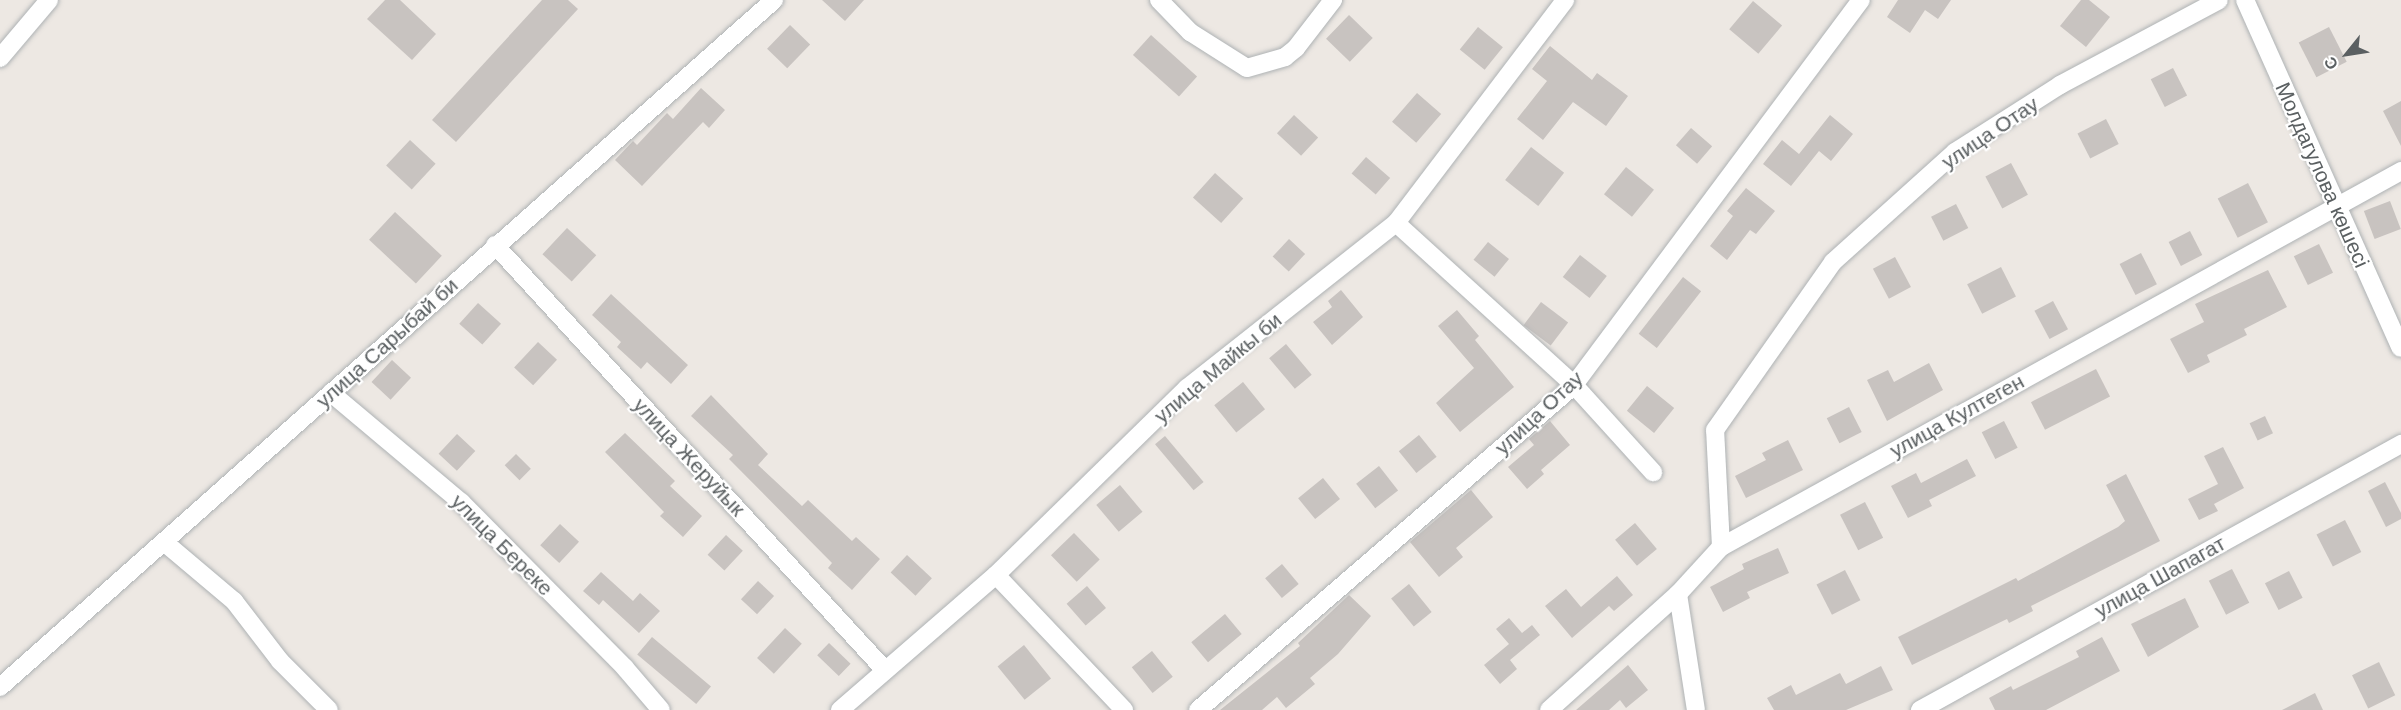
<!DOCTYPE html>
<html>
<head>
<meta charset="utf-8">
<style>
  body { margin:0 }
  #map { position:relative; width:2401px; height:710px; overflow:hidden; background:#ede8e3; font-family:Arial,sans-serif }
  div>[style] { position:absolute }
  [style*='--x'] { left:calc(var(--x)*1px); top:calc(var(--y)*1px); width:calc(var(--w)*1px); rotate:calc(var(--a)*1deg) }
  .building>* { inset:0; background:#c8c3c0; transform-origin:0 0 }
  .roads { filter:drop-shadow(0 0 2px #aeb2b4) drop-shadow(0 0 2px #aeb2b4) }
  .minor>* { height:18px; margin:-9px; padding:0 9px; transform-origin:9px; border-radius:9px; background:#fff }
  span { translate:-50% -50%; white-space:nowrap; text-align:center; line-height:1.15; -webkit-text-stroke:4.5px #fff; paint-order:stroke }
  .street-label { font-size:21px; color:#5b6062 }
  .north { position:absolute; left:2317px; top:24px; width:60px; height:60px; -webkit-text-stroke:4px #fff; paint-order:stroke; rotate:240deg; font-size:16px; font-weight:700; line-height:24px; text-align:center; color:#5b6062 }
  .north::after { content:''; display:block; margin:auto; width:21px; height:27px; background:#5b6062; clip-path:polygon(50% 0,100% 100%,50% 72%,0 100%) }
</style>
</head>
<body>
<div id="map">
  <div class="building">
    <i style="clip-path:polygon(385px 0,400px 0,436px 34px,412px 60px,367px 19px)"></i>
    <i style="clip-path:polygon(542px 0,568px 0,578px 9px,456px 142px,432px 120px)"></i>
    <i style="clip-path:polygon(822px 0,864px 0,845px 21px)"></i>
    <i style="clip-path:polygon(1898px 0,1951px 0,1938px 19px,1925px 10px,1910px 33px,1887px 17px)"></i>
    <i style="clip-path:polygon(2081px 0,2089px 0,2110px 17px,2086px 47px,2060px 26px)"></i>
    <i style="left:1753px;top:1px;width:38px;height:37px;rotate:40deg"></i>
    <i style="left:1349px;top:15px;width:33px;height:33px;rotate:44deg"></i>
    <i style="left:790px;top:25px;width:28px;height:33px;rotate:44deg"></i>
    <i style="left:1478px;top:27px;width:32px;height:29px;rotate:39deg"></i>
    <i style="left:2329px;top:27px;width:39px;height:34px;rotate:63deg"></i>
    <i style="left:1151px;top:35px;width:62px;height:27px;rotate:42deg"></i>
    <i style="clip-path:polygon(1550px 46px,1592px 80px,1597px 73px,1628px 96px,1606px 126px,1573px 102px,1543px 140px,1517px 119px,1547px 81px,1532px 69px)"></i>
    <i style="left:2173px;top:68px;width:31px;height:25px;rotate:63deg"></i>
    <i style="clip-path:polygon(701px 88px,725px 110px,709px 128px,703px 122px,642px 186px,615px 160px,633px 141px,637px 145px,667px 113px,673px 119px)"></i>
    <i style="left:1417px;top:93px;width:32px;height:38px;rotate:41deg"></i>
    <i style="clip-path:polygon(2401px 101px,2401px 146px,2383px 111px)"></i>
    <i style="left:1294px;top:115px;width:33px;height:25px;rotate:43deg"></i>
    <i style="clip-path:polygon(1830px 115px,1853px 134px,1831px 161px,1819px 151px,1791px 186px,1763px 164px,1782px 140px,1799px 154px)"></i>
    <i style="left:2106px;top:119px;width:28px;height:32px;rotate:63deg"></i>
    <i style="left:1691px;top:128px;width:28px;height:23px;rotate:41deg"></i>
    <i style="left:410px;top:140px;width:35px;height:35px;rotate:43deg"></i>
    <i style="left:1531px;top:147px;width:42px;height:42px;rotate:38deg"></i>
    <i style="left:1366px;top:157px;width:32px;height:22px;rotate:41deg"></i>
    <i style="left:2011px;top:163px;width:36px;height:29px;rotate:62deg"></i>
    <i style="left:1626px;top:167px;width:36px;height:35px;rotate:39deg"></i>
    <i style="left:1215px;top:173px;width:38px;height:33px;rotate:42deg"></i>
    <i style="left:2248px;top:183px;width:44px;height:34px;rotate:63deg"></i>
    <i style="clip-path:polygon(1746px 188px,1775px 211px,1756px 234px,1750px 230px,1727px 260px,1710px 246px,1733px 216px,1727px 211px)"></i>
    <i style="left:2390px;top:201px;width:30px;height:28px;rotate:69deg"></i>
    <i style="left:1956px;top:204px;width:27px;height:28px;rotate:63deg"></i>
    <i style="left:395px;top:212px;width:64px;height:38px;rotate:43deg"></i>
    <i style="left:567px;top:228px;width:40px;height:36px;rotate:43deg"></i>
    <i style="left:2190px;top:231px;width:27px;height:24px;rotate:63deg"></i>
    <i style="left:1289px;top:239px;width:22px;height:24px;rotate:43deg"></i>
    <i style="left:1488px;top:242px;width:27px;height:23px;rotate:39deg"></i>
    <i style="left:2319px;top:244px;width:32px;height:28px;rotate:64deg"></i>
    <i style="left:2141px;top:253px;width:35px;height:24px;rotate:63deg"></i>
    <i style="left:1580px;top:255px;width:34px;height:28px;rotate:38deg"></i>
    <i style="left:1895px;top:257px;width:34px;height:25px;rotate:62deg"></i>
    <i style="left:2001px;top:267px;width:33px;height:38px;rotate:63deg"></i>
    <i style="clip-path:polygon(2268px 270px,2287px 307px,2244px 329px,2247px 335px,2207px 355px,2210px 362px,2188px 373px,2170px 339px,2204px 322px,2195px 304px)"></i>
    <i style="left:1683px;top:277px;width:23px;height:72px;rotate:38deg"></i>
    <i style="clip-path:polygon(1341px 290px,1363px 317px,1332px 345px,1313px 322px,1332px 307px,1328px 301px)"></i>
    <i style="clip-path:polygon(611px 294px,688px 365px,671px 384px,647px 362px,641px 369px,617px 347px,621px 342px,592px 315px)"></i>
    <i style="left:2053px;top:301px;width:32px;height:21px;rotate:62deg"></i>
    <i style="left:1541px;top:302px;width:34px;height:29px;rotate:37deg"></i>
    <i style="left:478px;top:303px;width:31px;height:28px;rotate:42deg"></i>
    <i style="clip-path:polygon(1457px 310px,1479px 336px,1475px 340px,1514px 387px,1460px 432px,1436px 403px,1474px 368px,1438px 326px)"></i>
    <i style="left:538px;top:342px;width:26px;height:35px;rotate:43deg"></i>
    <i style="left:1286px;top:344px;width:40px;height:22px;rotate:50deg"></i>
    <i style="left:392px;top:360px;width:26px;height:30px;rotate:43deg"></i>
    <i style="clip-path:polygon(1929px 363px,1943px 390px,1887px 421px,1867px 380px,1888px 370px,1894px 382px)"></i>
    <i style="left:2096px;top:369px;width:31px;height:73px;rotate:63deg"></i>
    <i style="left:1243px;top:382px;width:35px;height:37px;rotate:51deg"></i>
    <i style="left:1647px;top:386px;width:35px;height:32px;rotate:39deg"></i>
    <i style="clip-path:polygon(711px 395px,768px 454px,758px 465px,802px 506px,808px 500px,852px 541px,856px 537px,880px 559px,852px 590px,828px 568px,832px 563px,729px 459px,733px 455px,691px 416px)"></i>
    <i style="left:1849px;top:407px;width:28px;height:25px;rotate:63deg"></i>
    <i style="left:2265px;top:416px;width:19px;height:17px;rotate:65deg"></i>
    <i style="clip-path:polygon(1550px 421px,1570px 445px,1541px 470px,1544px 474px,1527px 489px,1508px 467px,1534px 445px,1529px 439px)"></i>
    <i style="left:2004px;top:421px;width:30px;height:25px;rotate:63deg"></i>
    <i style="clip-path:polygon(625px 433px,675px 481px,670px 486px,702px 516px,683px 537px,660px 516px,664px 512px,605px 452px)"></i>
    <i style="left:457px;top:434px;width:25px;height:27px;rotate:43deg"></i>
    <i style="left:1419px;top:435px;width:28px;height:26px;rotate:51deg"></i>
    <i style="left:1165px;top:436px;width:60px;height:13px;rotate:50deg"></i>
    <i style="clip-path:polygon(1788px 440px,1803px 470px,1746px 498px,1735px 476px,1766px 460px,1762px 453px)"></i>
    <i style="clip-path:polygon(2223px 447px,2244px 488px,2214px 504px,2218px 511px,2199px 520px,2188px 499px,2218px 484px,2204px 456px)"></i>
    <i style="left:516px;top:454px;width:21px;height:16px;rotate:45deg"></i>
    <i style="clip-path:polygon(1967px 459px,1976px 476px,1929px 500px,1932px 506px,1908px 518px,1891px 486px,1916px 473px,1921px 483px)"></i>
    <i style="left:1379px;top:466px;width:31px;height:29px;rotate:52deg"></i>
    <i style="clip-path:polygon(2126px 474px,2160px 541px,2031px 606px,2033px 611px,2009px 623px,2007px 619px,1912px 665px,1898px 637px,2016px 578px,2018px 581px,2118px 527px,2125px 521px,2106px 485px)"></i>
    <i style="left:1323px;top:478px;width:27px;height:32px;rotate:51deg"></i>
    <i style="clip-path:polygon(2385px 482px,2401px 513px,2401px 519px,2386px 527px,2368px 491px)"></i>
    <i style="left:1120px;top:485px;width:35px;height:31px;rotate:50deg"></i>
    <i style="clip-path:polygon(1471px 490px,1493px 517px,1456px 548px,1463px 557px,1439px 577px,1410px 542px)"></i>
    <i style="left:1865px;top:502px;width:40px;height:28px;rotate:63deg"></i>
    <i style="left:2345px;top:520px;width:36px;height:32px;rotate:63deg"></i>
    <i style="left:1635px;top:523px;width:34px;height:26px;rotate:50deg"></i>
    <i style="left:560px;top:524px;width:26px;height:29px;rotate:43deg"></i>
    <i style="left:1074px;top:533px;width:37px;height:32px;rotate:46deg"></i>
    <i style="left:726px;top:535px;width:23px;height:27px;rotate:43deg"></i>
    <i style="clip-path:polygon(1778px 548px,1789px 573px,1747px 592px,1750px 598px,1723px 612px,1710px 587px,1744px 569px,1742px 564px)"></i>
    <i style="left:907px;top:555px;width:34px;height:24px;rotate:43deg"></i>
    <i style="left:1282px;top:564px;width:26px;height:22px;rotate:50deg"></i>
    <i style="left:2232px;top:569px;width:38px;height:26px;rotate:63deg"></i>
    <i style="left:1845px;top:570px;width:34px;height:32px;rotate:63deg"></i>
    <i style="left:2289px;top:571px;width:30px;height:27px;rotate:63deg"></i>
    <i style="clip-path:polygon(601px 572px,633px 601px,640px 593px,660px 611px,639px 633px,603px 600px,599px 605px,583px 591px)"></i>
    <i style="clip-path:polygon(1617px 576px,1633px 595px,1614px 611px,1609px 606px,1572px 638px,1545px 606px,1566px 589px,1581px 607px)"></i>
    <i style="left:758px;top:581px;width:22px;height:25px;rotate:43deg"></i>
    <i style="left:1409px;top:584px;width:36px;height:23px;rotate:51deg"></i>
    <i style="left:1087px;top:586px;width:29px;height:27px;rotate:49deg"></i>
    <i style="clip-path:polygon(1349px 595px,1371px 616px,1338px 654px,1310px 678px,1315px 684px,1286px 708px,1277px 697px,1262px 710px,1220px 710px,1300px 646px,1298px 643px)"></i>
    <i style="clip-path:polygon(2185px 598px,2199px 627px,2148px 657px,2131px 624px)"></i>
    <i style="left:1225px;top:614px;width:26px;height:44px;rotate:50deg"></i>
    <i style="clip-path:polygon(1509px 618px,1522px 633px,1532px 625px,1540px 635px,1510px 660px,1517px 669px,1500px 684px,1484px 665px,1509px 644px,1496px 629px)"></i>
    <i style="left:785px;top:628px;width:23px;height:41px;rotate:43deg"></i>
    <i style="left:652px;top:637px;width:77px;height:23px;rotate:40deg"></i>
    <i style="clip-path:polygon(2102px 637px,2120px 671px,2046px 710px,1995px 710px,1989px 698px,2011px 686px,2013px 690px,2079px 657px,2076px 651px)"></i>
    <i style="left:829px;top:643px;width:30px;height:17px;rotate:44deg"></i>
    <i style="left:1024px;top:645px;width:43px;height:34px;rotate:51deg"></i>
    <i style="left:1152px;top:651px;width:33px;height:26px;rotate:51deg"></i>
    <i style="left:2379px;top:662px;width:37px;height:30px;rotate:64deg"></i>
    <i style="clip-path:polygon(1628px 665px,1648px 690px,1626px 708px,1620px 700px,1609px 710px,1576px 710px)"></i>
    <i style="clip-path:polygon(1881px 666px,1893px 690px,1846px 710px,1774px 710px,1767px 698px,1791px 685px,1796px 695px,1840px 673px,1846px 684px)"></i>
    <i style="clip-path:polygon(2315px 693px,2323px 710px,2282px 710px)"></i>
  </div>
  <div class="roads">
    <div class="minor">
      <i style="--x:1159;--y:0;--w:45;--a:45.9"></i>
      <i style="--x:1190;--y:32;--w:67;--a:32.3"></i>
      <i style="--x:1247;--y:68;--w:40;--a:-16"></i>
      <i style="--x:1285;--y:57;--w:14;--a:-39"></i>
      <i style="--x:1296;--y:48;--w:61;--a:-52.4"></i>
      <i style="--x:2245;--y:0;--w:381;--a:65.9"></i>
      <i style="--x:0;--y:58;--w:76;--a:-49.8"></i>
      <i style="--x:1396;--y:223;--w:241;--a:42.3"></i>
      <i style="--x:1574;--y:385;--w:118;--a:47.8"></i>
      <i style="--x:495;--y:245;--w:575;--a:47.47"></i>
      <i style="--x:331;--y:393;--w:170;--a:40"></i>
      <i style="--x:461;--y:502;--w:233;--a:45.3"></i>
      <i style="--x:625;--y:668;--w:55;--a:49.4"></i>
      <i style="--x:164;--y:542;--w:92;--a:40.1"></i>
      <i style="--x:234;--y:601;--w:76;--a:52.5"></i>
      <i style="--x:280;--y:661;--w:69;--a:45"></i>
      <i style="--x:1721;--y:547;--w:117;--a:-92.9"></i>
      <i style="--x:1715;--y:430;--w:205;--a:-54.9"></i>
      <i style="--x:1833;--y:262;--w:164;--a:-42"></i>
      <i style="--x:1955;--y:152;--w:125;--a:-32.5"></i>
      <i style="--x:2060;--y:85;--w:180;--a:-28.1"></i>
      <i style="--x:996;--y:575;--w:186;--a:46.5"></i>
      <i style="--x:1678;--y:594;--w:117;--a:81.2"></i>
      <i style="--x:0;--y:687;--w:1035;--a:-41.59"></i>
      <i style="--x:840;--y:710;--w:206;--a:-40.9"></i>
      <i style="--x:996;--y:575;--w:267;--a:-44.4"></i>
      <i style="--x:1187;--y:388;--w:266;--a:-38.3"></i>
      <i style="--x:1396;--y:223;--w:280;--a:-52.8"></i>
      <i style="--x:1198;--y:710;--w:497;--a:-40.8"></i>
      <i style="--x:1574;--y:385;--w:480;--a:-53.3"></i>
      <i style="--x:1549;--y:710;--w:173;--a:-42"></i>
      <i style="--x:1678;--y:594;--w:64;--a:-47.5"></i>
      <i style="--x:1721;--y:547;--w:777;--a:-28.94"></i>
      <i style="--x:1920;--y:710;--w:550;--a:-28.94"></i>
    </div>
  </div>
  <div class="street-label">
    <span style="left:1990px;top:133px;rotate:-34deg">улица Отау</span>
    <span style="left:2322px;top:175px;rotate:66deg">Молдагулова көшесі</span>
    <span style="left:387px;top:343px;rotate:-42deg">улица Сарыбай би</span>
    <span style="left:1218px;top:368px;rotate:-40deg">улица Майкы би</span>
    <span style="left:1539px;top:413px;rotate:-43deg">улица Отау</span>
    <span style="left:1957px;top:416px;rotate:-29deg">улица Култеген</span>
    <span style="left:689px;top:457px;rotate:47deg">улица Жеруйык</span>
    <span style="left:502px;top:545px;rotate:45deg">улица Береке</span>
    <span style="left:2160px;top:577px;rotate:-29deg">улица Шапагат</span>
  </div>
  <div class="north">С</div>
</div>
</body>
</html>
